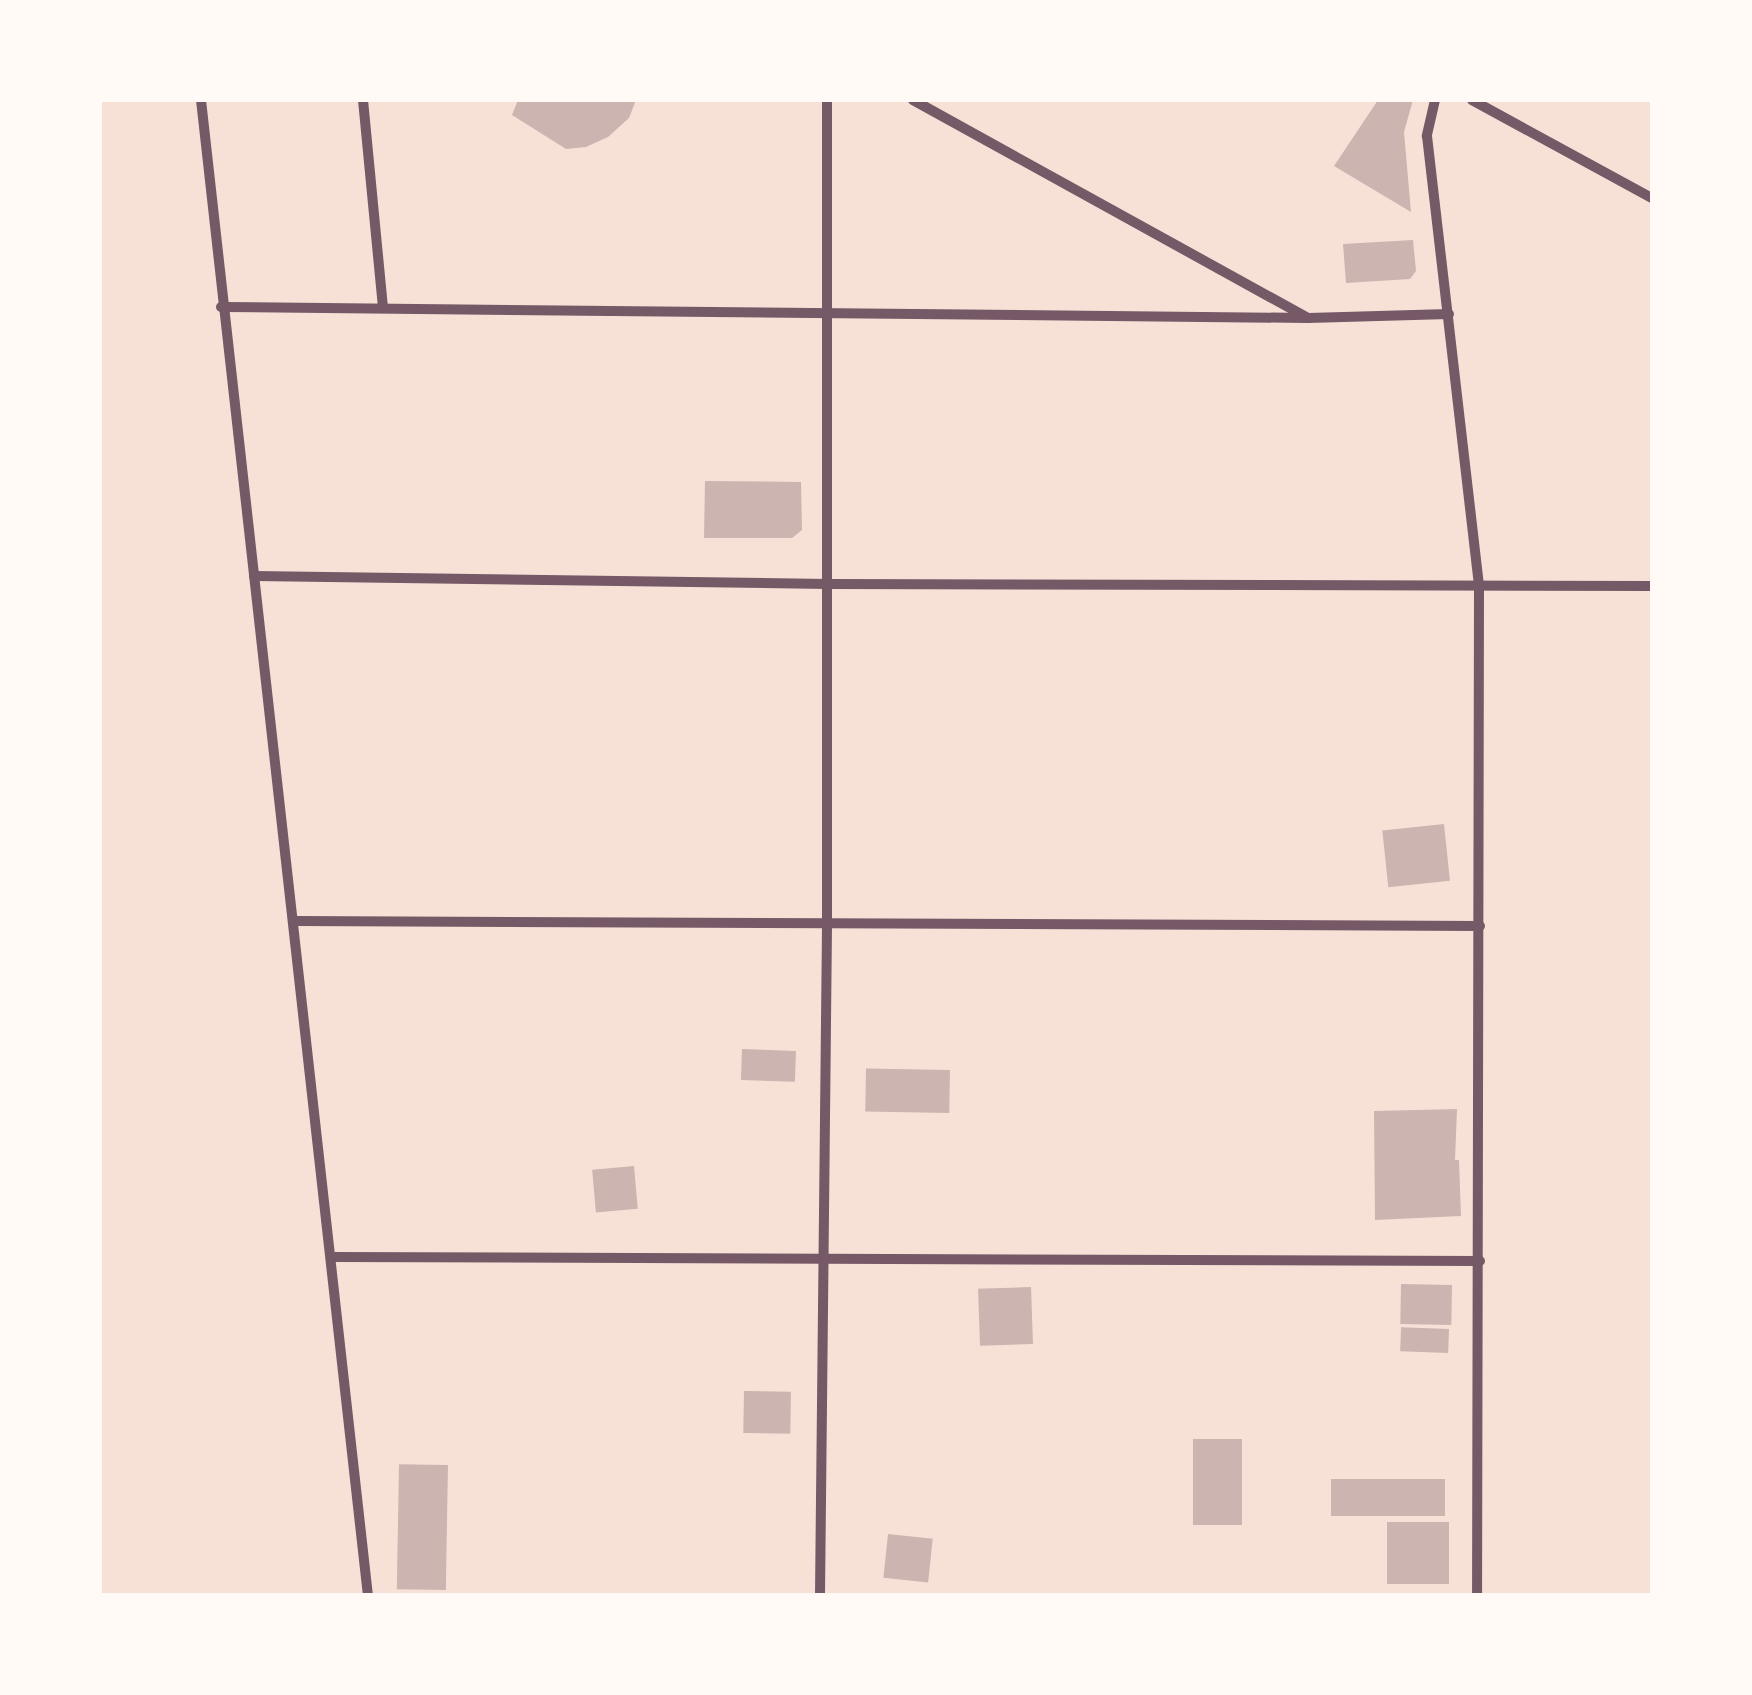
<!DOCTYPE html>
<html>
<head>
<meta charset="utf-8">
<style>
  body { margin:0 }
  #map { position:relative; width:1752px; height:1695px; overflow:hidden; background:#f7e1d7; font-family:"Fira Sans",sans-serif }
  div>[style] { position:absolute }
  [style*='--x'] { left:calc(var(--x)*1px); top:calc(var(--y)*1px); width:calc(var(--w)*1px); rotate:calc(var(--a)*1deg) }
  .building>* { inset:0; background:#ccb4b1; transform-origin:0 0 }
  .minor>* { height:10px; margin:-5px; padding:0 5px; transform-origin:5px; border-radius:5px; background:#755966 }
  span { translate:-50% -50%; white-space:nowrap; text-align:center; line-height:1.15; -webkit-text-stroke:8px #fffaf5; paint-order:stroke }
  .frame { position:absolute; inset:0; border:102px solid #fffaf5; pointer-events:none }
</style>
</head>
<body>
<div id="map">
  <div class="building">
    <i style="clip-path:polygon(518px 100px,636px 100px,629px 118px,608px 137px,586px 147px,566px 149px,512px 115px)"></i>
    <i style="clip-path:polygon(1378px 100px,1413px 100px,1404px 132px,1411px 212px,1334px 166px)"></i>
    <i style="clip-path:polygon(1413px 240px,1416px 271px,1410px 279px,1346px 283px,1343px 244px)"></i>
    <i style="clip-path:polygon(705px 481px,801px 482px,802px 530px,792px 538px,704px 538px)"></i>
    <i style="left:1444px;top:824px;width:57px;height:62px;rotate:84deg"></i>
    <i style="left:742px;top:1049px;width:54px;height:31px;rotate:2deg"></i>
    <i style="left:950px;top:1070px;width:43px;height:84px;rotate:91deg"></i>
    <i style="clip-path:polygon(1457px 1109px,1455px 1160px,1459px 1160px,1461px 1216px,1375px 1220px,1374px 1111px)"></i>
    <i style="left:634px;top:1166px;width:43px;height:42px;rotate:85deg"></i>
    <i style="left:1452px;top:1285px;width:40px;height:51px;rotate:91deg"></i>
    <i style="left:1031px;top:1287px;width:57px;height:53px;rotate:88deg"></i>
    <i style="left:1449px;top:1329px;width:24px;height:48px;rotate:92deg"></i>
    <i style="left:744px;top:1391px;width:47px;height:42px;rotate:1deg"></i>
    <i style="left:1193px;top:1439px;width:49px;height:86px"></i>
    <i style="left:448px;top:1465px;width:125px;height:49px;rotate:91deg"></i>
    <i style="left:1445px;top:1479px;width:37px;height:114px;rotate:90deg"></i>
    <i style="left:1387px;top:1522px;width:62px;height:62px"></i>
    <i style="left:888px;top:1534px;width:45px;height:44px;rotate:6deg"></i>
  </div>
  <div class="minor">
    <i style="--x:201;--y:100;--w:1504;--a:83.63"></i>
    <i style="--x:363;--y:100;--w:209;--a:84.5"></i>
    <i style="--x:913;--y:100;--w:449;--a:28.9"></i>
    <i style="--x:1435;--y:100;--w:37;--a:103"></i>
    <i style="--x:1427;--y:136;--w:452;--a:83.4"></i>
    <i style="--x:1479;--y:585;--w:1010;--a:90.11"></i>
    <i style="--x:1472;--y:100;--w:205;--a:28.6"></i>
    <i style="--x:221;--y:307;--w:1087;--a:0.58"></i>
    <i style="--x:1308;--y:318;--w:141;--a:-1.6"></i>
    <i style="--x:254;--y:576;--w:574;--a:0.8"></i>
    <i style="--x:828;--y:584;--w:824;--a:0.14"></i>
    <i style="--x:295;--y:921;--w:1185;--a:0.24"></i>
    <i style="--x:332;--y:1257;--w:1148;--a:0.2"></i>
    <i style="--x:820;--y:1595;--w:671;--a:-89.4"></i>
    <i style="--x:827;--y:924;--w:824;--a:-90"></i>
  </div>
  <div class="frame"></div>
</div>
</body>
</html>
